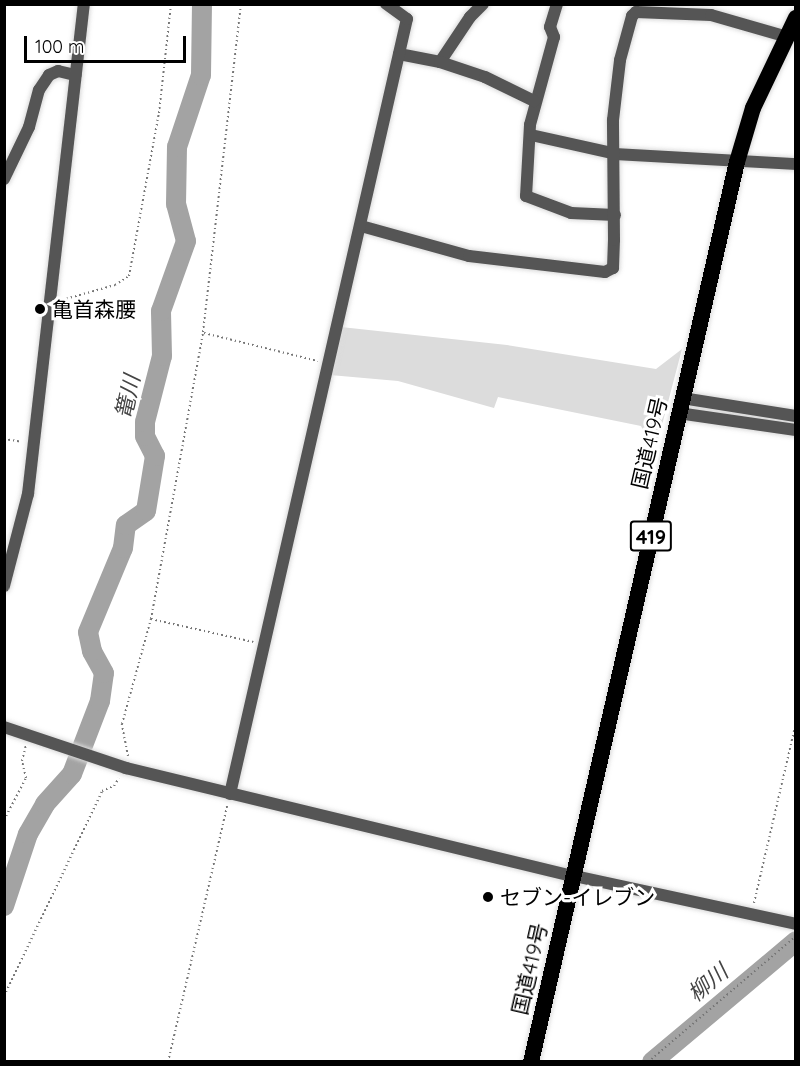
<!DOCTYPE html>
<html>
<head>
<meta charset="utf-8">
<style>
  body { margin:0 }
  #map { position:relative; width:800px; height:1066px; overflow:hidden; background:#fff; font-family:Quicksand,"Noto Sans JP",sans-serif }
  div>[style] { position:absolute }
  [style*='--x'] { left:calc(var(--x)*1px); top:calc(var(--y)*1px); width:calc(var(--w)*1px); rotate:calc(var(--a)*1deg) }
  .green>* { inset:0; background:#dcdcdc }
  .river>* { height:20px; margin:-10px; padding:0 10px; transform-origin:10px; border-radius:10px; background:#a3a3a3 }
  .path>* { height:2px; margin-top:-1px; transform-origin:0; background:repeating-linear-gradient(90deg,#777 0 1.5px,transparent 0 4.5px) }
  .roads { filter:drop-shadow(0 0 2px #dbdbdb) drop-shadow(0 0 2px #dbdbdb) }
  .minor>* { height:12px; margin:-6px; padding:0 6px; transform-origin:6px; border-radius:6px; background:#555 }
  .tertiary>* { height:12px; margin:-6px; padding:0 6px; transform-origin:6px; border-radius:6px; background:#555 }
  .trunk>* { height:16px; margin:-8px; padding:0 8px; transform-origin:8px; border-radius:8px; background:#000 }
  .dots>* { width:16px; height:16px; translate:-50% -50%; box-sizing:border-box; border:3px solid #fff; border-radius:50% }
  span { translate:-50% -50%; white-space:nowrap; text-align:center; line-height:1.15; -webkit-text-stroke:6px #fff; paint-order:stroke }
  .shield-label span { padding:2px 4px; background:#fff; border:2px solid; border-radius:4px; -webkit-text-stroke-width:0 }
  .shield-label { font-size:20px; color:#000; font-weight:700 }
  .poi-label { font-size:21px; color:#000 }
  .left { translate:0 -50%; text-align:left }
  .street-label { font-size:21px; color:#000 }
  .water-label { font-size:22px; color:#444; font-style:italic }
  .frame { position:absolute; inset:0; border:6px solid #000; pointer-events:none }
  .scale { position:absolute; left:24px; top:36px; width:162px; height:27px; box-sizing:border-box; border:3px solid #000; border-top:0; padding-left:8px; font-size:18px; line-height:21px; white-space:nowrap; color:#000; -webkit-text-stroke:4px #fff; paint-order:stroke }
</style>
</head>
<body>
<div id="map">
  <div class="green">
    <i style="clip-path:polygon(341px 327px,507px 345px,656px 369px,682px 349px,657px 444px,647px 438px,641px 426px,498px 397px,494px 408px,398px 381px,330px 375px)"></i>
  </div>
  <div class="river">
    <i style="--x:4;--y:906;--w:76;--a:-71.6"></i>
    <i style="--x:28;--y:834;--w:34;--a:-60"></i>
    <i style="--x:45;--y:804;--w:40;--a:-48"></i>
    <i style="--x:72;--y:774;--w:78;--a:-69"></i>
    <i style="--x:100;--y:701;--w:28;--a:-82"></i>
    <i style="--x:104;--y:673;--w:25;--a:-119"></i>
    <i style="--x:92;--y:651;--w:19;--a:-102"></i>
    <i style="--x:88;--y:632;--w:91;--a:-67.4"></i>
    <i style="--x:123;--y:548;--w:23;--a:-83"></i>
    <i style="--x:126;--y:525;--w:24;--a:-35"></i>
    <i style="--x:146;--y:511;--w:56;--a:-80.7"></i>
    <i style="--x:155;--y:456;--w:22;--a:-117"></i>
    <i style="--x:145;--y:436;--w:14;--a:-90"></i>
    <i style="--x:145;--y:422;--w:68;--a:-75.6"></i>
    <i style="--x:162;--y:356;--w:45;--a:-91.3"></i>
    <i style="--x:161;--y:311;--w:74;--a:-70.3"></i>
    <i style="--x:186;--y:241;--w:38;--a:-105"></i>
    <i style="--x:176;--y:204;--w:57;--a:-89"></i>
    <i style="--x:177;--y:147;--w:76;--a:-71.6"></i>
    <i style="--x:201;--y:75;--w:71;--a:-89.2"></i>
    <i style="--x:652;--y:1062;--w:188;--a:-40"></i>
  </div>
  <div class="path">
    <i style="--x:62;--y:300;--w:55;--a:-15.8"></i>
    <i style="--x:115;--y:285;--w:17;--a:-33"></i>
    <i style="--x:129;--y:276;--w:166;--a:-79.6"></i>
    <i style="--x:159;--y:113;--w:110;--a:-83.7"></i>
    <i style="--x:204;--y:333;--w:117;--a:13.8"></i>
    <i style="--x:4;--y:439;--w:18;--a:9"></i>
    <i style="--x:151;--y:619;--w:105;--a:12.7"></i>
    <i style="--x:128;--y:756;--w:33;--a:-101"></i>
    <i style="--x:122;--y:724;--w:109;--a:-74.6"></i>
    <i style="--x:151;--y:619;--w:292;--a:-79.7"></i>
    <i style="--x:203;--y:332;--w:330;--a:-83.4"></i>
    <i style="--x:4;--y:820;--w:47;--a:-62.4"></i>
    <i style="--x:26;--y:778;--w:17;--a:-103"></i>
    <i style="--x:22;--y:761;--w:16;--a:-76"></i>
    <i style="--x:754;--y:903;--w:185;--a:-76.9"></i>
    <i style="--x:4;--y:996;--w:227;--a:-64.4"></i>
    <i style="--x:102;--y:791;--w:13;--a:-23"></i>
    <i style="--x:114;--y:786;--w:9;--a:-58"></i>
    <i style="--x:168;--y:1062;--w:263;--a:-77"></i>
    <i style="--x:648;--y:1062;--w:194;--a:-40.4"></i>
  </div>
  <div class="roads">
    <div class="minor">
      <i style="--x:557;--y:4;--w:24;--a:107"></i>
      <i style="--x:550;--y:27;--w:11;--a:68"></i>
      <i style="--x:554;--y:37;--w:91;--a:105.3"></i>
      <i style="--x:530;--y:125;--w:71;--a:93.2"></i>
      <i style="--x:526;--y:196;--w:48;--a:20.7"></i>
      <i style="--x:571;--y:213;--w:44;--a:2.6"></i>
      <i style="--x:399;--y:54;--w:42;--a:11"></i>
      <i style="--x:440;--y:62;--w:54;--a:-56.3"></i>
      <i style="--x:470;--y:17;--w:18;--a:-45"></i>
      <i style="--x:440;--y:62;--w:47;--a:18.4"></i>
      <i style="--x:485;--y:77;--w:55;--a:26.1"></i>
      <i style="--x:531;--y:135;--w:87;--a:12.6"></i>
      <i style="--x:616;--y:154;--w:180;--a:3.2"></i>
      <i style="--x:4;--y:179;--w:58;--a:-64.3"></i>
      <i style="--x:29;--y:127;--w:38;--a:-75"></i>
      <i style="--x:39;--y:90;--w:18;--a:-56"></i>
      <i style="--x:49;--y:75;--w:10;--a:-24"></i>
      <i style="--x:58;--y:71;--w:18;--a:13"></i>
      <i style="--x:361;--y:226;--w:112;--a:15.5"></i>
      <i style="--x:469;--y:256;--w:137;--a:6.7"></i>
      <i style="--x:605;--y:272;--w:9;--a:-27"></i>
      <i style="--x:613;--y:268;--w:28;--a:-88"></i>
      <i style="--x:614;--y:240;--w:120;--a:-90.5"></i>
      <i style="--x:613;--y:120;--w:60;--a:-83.3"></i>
      <i style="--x:620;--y:60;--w:46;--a:-74.7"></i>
      <i style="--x:632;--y:16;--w:6;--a:-45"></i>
      <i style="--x:636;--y:12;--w:75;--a:2.3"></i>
      <i style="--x:711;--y:15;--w:76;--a:16"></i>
      <i style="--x:230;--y:794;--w:795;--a:-77.14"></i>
      <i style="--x:407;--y:19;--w:26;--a:-144"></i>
      <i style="--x:574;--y:876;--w:227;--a:12.2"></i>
    </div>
    <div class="tertiary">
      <i style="--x:682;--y:398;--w:115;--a:9"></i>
      <i style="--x:678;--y:413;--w:119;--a:8.2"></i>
      <i style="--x:4;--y:586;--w:95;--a:-75.4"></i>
      <i style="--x:28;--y:494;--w:493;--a:-83.5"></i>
      <i style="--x:4;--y:727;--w:129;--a:18.6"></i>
      <i style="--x:126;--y:768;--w:461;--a:13.6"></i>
    </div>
    <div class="trunk">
      <i style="--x:531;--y:1062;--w:923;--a:-77.11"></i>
      <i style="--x:737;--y:162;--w:56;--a:-73.5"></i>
      <i style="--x:753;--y:108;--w:100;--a:-64.5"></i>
    </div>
  </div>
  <div class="dots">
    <i style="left:40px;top:309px;background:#000"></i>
    <i style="left:488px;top:897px;background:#000"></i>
  </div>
  <div class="shield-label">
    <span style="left:651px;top:536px">419</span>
  </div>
  <div class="poi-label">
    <span class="left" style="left:52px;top:309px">亀首森腰</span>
    <span class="left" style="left:500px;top:897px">セブン-イレブン</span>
  </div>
  <div class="street-label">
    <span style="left:649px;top:443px;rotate:-77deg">国道419号</span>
    <span style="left:529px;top:969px;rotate:-77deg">国道419号</span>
  </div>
  <div class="water-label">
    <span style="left:128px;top:397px;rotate:-78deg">篭川</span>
    <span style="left:708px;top:983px;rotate:-40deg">柳川</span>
  </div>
  <div class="frame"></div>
  <div class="scale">100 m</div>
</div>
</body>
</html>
